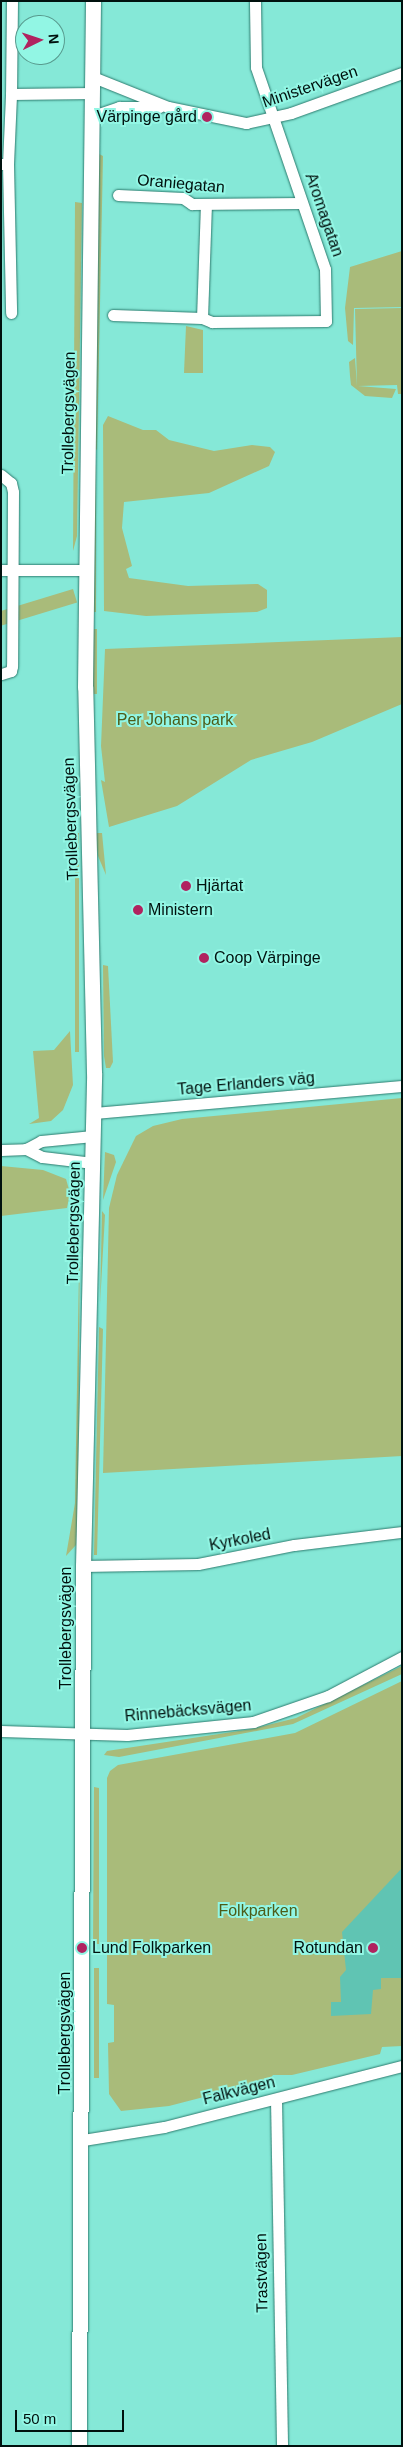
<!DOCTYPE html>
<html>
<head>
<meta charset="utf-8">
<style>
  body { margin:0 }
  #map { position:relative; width:403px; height:2447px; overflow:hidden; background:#85e8d7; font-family:Helvetica,sans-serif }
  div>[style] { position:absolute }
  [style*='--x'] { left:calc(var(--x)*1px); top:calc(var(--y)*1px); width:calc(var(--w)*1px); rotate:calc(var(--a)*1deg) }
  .green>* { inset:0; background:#a9bb7a; transform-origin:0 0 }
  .building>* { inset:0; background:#60c4b3 }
  .roads { filter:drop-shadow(0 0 1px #2d7b6e) drop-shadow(0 0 1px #2d7b6e) }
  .minor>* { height:11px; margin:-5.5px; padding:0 5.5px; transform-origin:5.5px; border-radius:5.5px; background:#fff }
  .tertiary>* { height:15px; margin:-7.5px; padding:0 7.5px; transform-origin:7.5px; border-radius:7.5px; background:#fff }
  .dots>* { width:14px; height:14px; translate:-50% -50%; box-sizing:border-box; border:2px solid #92f6e4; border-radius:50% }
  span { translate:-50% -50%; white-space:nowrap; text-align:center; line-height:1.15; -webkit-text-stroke:4px #92f6e4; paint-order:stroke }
  .street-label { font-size:16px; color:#00110e }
  .poi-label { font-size:16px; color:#00110e }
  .right { translate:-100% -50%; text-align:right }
  .left { translate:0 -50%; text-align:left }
  .park-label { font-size:16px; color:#4d5c18 }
  .frame { position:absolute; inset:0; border:2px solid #00110e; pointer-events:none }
  .north { position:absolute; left:15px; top:15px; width:50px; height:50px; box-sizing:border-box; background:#92f6e4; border:1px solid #589a8e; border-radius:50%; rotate:86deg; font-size:14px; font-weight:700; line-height:20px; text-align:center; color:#00110e }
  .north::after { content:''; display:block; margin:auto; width:18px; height:22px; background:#b0235f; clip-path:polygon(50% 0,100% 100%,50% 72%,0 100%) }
  .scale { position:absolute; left:15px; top:2410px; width:109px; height:22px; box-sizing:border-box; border:2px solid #00110e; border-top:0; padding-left:6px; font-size:15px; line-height:18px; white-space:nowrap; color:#00110e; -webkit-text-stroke:4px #92f6e4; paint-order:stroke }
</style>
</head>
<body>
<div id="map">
  <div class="green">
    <i style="clip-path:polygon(99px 154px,103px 156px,97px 450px,92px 446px)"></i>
    <i style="clip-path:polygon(75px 202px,82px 203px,77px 536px,73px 551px)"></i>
    <i style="clip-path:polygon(402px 251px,402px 307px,354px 308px,353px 345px,348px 341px,345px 308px,350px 267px)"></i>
    <i style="clip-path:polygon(402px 308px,402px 394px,398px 394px,397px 385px,358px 386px,396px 389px,392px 398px,365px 396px,351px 385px,350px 376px,349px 362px,355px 358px,357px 386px,355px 309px)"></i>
    <i style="clip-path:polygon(186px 326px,203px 330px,203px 373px,184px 373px)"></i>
    <i style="clip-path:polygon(108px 416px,143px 430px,156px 430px,169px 440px,214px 451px,252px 445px,270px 447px,275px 452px,269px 466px,209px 493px,124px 502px,122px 528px,132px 566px,126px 569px,129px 578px,188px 586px,258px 584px,267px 590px,267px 608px,257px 612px,146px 616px,104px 611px,103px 425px)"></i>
    <i style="left:96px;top:465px;width:147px;height:5px;rotate:90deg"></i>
    <i style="left:73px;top:589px;width:14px;height:105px;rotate:73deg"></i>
    <i style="left:97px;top:629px;width:65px;height:5px;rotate:90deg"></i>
    <i style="clip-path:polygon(402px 637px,402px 704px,312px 742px,251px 760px,177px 806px,109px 827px,101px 780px,105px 782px,101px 746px,105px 649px)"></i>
    <i style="left:75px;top:833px;width:4px;height:219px"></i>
    <i style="clip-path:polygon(95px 833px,102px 833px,106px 875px,98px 856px)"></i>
    <i style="clip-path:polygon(103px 965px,108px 966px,113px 1062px,110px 1068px,106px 1068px,104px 1056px)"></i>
    <i style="clip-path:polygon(70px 1031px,73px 1085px,63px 1110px,51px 1121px,29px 1124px,39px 1118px,33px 1051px,54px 1050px)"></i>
    <i style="clip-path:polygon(402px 1098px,402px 1456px,103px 1473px,109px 1208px,117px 1175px,136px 1136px,153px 1126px,182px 1119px)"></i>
    <i style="clip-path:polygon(105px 1152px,114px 1155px,116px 1162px,103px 1200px)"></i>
    <i style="clip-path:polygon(1px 1166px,43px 1170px,66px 1179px,70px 1193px,67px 1208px,1px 1216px)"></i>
    <i style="clip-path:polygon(80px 1211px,78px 1524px,76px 1545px,66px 1556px,75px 1503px)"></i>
    <i style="clip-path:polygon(102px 1211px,105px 1215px,100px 1304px)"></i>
    <i style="clip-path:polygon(99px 1327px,103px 1329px,97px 1555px,94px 1555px)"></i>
    <i style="clip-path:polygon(402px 1666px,402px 1674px,293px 1724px,119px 1757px,104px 1755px,107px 1751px,252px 1729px,296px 1718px)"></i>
    <i style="clip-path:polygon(402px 1681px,402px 2046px,382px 2047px,380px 2054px,292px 2075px,273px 2075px,269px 2080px,169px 2106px,121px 2111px,109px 2094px,108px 2043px,114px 2042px,114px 2005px,107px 2004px,107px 1778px,110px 1771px,118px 1765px,295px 1733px)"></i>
    <i style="clip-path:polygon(94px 1787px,99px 1788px,99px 1944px,93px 1944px)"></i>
    <i style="left:99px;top:1968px;width:110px;height:5px;rotate:90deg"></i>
  </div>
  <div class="building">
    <i style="clip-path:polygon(402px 1868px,402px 1978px,381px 1978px,381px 1989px,373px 1990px,371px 2014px,331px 2016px,331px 2002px,341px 2002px,340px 1977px,346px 1970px,342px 1932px)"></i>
  </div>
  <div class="roads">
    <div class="minor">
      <i style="--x:12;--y:1;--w:93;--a:90.6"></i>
      <i style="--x:11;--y:94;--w:82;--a:-0.7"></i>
      <i style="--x:93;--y:77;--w:81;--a:21.8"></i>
      <i style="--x:168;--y:107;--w:80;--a:11.6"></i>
      <i style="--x:246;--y:123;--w:46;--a:-12.5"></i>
      <i style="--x:291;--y:113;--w:118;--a:-19.8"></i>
      <i style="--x:93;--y:116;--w:28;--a:-19"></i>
      <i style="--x:119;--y:107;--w:40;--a:0"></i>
      <i style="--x:1;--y:164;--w:7;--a:0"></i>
      <i style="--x:8;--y:164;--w:149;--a:88.8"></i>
      <i style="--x:8;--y:164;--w:70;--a:-87.5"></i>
      <i style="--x:118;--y:195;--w:65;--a:2.6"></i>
      <i style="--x:183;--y:198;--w:11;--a:34"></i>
      <i style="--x:192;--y:204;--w:110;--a:-0.5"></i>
      <i style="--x:113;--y:315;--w:89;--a:1.9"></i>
      <i style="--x:202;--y:318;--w:11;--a:22"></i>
      <i style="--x:212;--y:322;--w:114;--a:-0.5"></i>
      <i style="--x:326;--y:321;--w:52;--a:-91.1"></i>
      <i style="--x:325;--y:269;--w:213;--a:-108.9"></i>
      <i style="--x:256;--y:67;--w:66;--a:-90.9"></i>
      <i style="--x:202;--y:318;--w:113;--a:-88"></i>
      <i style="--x:1;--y:475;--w:13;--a:39"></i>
      <i style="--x:11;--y:483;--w:9;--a:77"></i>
      <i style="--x:13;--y:492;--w:174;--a:90.3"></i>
      <i style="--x:12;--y:666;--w:5;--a:101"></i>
      <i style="--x:11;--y:671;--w:10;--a:163"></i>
      <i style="--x:1;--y:570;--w:84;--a:0"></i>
      <i style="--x:94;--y:1113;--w:309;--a:-5"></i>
      <i style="--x:1;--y:1150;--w:25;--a:-2"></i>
      <i style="--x:93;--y:1163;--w:51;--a:-173.3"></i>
      <i style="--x:42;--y:1157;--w:18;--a:-153"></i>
      <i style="--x:26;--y:1149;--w:17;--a:-28"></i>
      <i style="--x:41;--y:1141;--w:52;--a:-5.5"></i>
      <i style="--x:83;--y:1566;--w:115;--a:-1"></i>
      <i style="--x:198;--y:1564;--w:98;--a:-11.2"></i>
      <i style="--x:294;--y:1545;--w:109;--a:-6.9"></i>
      <i style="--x:1;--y:1731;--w:126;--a:1.8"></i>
      <i style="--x:127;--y:1735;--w:127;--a:-5.9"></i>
      <i style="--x:253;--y:1722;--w:79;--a:-19.1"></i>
      <i style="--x:328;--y:1696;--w:84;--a:-27.8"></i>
      <i style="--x:276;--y:2099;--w:347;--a:89"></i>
      <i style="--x:83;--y:2140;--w:82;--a:-9.1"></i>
      <i style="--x:164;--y:2127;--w:246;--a:-14.4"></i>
    </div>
    <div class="tertiary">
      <i style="--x:79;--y:2446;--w:880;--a:-89.74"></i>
      <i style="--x:83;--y:1566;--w:493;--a:-88.7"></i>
      <i style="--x:94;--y:1073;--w:386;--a:-91.3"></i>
      <i style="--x:85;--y:687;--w:686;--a:-89.33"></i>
    </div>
  </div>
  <div class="dots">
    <i style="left:207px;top:117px;background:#b0235f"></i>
    <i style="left:186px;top:886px;background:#b0235f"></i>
    <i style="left:138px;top:910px;background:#b0235f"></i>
    <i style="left:204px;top:958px;background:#b0235f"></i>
    <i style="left:82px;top:1948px;background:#b0235f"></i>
    <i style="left:373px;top:1948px;background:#b0235f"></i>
  </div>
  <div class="street-label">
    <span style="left:310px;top:87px;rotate:-19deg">Ministervägen</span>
    <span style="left:181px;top:184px;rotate:5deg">Oraniegatan</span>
    <span style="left:324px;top:215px;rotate:71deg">Aromagatan</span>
    <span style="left:69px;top:413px;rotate:-89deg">Trollebergsvägen</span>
    <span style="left:71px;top:819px;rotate:-92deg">Trollebergsvägen</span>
    <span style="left:246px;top:1084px;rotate:-5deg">Tage Erlanders väg</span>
    <span style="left:74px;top:1223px;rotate:-89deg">Trollebergsvägen</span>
    <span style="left:240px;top:1540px;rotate:-11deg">Kyrkoled</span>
    <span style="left:66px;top:1628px;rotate:-90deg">Trollebergsvägen</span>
    <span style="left:188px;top:1711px;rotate:-5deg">Rinnebäcksvägen</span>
    <span style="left:65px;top:2033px;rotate:-90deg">Trollebergsvägen</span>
    <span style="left:239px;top:2091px;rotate:-14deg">Falkvägen</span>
    <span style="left:262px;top:2273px;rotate:-91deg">Trastvägen</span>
  </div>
  <div class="poi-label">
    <span class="right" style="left:197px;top:117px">Värpinge gård</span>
    <span class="left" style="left:196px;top:886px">Hjärtat</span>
    <span class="left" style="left:148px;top:910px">Ministern</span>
    <span class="left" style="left:214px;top:958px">Coop Värpinge</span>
    <span class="left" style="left:92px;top:1948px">Lund Folkparken</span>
    <span class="right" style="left:363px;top:1948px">Rotundan</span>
  </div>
  <div class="park-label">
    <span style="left:175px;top:720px">Per Johans park</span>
    <span style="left:258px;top:1911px">Folkparken</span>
  </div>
  <div class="frame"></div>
  <div class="north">N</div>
  <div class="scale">50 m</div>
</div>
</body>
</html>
